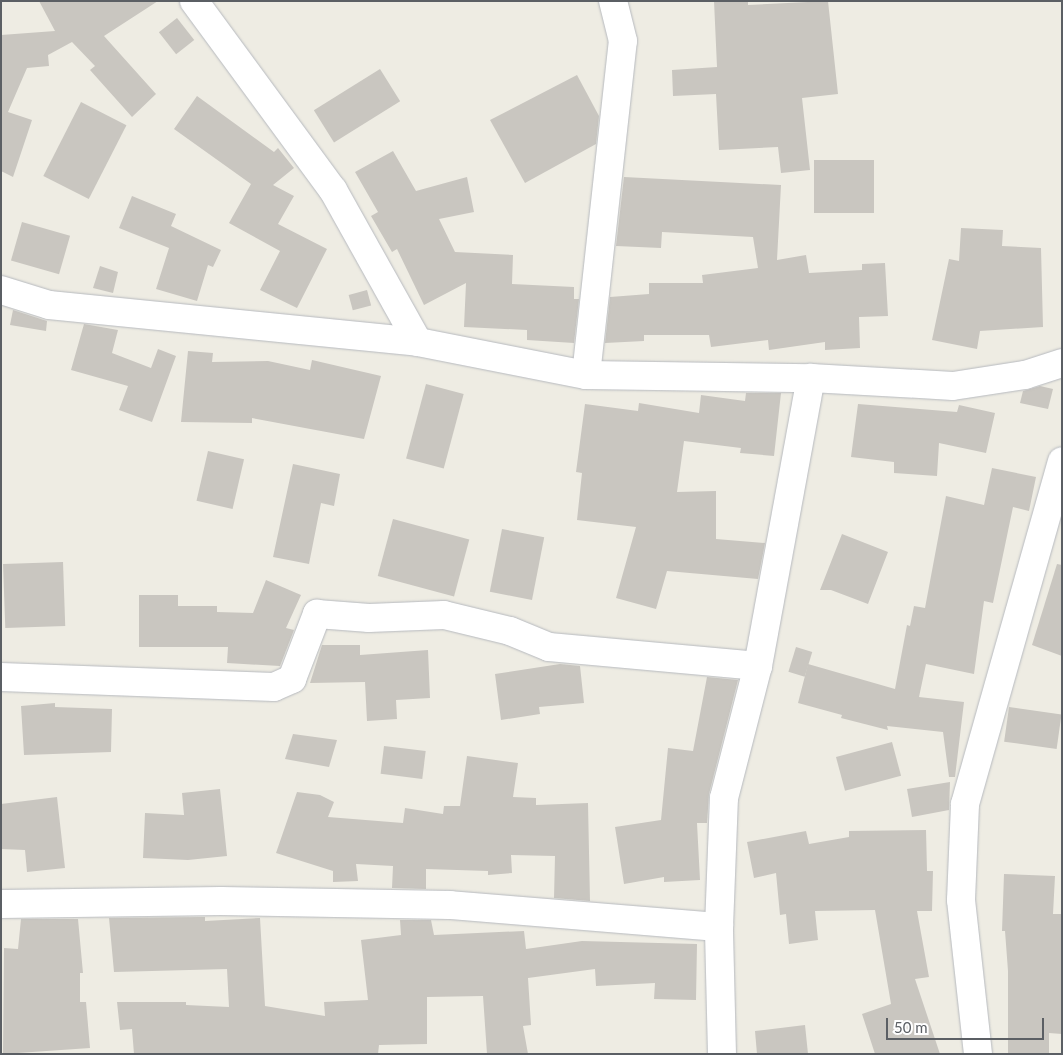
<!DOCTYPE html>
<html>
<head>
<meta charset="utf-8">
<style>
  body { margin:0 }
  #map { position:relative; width:1063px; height:1055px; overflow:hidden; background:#eeece3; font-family:Lato,sans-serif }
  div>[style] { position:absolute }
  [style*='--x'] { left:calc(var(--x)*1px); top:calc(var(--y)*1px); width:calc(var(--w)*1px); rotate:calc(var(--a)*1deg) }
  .building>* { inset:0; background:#c9c6c0; transform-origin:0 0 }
  .roads { filter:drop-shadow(0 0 1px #b6b9be) drop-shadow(0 0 1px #b6b9be) }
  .minor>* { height:28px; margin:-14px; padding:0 14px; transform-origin:14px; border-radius:14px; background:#fff }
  span { translate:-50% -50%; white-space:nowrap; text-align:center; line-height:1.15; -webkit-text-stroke:5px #fff; paint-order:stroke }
  .frame { position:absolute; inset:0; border:2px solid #5b5f64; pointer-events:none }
  .scale { position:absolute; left:886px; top:1018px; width:158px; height:22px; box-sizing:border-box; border:2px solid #5b5f64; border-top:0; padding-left:6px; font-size:15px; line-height:18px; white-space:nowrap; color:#5b5f64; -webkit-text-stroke:4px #fff; paint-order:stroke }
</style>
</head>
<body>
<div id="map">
  <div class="building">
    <i style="clip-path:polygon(39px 1px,158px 1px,104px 36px,156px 94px,132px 117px,90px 70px,95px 66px,72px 42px,48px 55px,49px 66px,27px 68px,8px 112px,32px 120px,13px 177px,1px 171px,1px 35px,55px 31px)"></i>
    <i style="clip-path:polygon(714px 1px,748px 1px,748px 5px,828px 1px,838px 94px,802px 98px,810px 170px,781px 173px,778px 147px,719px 150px,716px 94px,673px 96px,672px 70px,717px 67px)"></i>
    <i style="left:177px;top:18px;width:28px;height:23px;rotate:52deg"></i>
    <i style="left:380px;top:69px;width:38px;height:78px;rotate:58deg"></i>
    <i style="clip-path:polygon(577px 75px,599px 116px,596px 144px,525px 183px,490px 120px)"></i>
    <i style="clip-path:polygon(197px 96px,274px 152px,278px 148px,294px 168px,273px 185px,294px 196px,278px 224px,327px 249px,297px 308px,260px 290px,280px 251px,229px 223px,251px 184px,174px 129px)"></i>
    <i style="left:81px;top:102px;width:51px;height:83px;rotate:27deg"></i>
    <i style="clip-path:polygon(393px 151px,416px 191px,467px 177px,474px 212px,439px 219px,455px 252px,513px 255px,512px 284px,574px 287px,574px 299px,579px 299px,574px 343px,527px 340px,527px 330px,464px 327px,466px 283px,424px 305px,397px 249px,392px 252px,371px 216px,378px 212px,355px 172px)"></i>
    <i style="left:814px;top:160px;width:60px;height:53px"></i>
    <i style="clip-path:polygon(624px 177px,781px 185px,777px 260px,806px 255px,809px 273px,862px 270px,862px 264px,885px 263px,888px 316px,859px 317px,860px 348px,825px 350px,825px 342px,769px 350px,768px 340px,711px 347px,709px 335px,644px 335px,644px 341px,605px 343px,610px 297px,649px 294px,649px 283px,703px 283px,702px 275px,758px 268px,753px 237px,662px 232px,661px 248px,616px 246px)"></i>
    <i style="clip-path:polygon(132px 196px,176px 214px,171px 226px,221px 250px,213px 267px,208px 265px,197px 301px,156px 289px,169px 248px,119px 228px)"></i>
    <i style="left:22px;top:222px;width:50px;height:40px;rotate:16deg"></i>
    <i style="clip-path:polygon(961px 228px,1003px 230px,1002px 246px,1041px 248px,1043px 327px,980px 331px,977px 349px,932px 340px,949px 259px,959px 261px)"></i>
    <i style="clip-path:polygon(100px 266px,118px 272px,113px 293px,93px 288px)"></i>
    <i style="left:367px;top:290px;width:16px;height:19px;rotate:75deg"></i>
    <i style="clip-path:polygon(13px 310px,47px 321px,46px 331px,10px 325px)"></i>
    <i style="clip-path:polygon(84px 324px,118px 330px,112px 353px,151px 368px,158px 349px,176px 356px,152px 422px,119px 410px,128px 386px,71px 370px)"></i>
    <i style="clip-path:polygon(188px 351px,213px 353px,212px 362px,268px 361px,310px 370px,312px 360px,381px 376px,364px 439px,252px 418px,252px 423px,181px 422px)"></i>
    <i style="left:426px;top:384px;width:39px;height:77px;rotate:15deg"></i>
    <i style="clip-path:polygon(1040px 386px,1053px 389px,1048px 409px,1020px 403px,1023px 391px)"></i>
    <i style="clip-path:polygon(746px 393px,781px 393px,774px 456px,740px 453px,741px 448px,684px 441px,677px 492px,716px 491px,716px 539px,765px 543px,758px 579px,667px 571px,656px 609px,616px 598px,636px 527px,577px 520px,582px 473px,576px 472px,585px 404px,638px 411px,639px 403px,699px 413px,701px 395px,745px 401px)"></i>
    <i style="clip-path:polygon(858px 404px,957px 412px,959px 405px,995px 413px,986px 453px,939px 443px,937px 476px,894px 473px,894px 462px,851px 457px)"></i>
    <i style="left:208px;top:451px;width:37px;height:51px;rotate:13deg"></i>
    <i style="clip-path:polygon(293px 464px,340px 474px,334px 506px,321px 503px,309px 564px,273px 557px)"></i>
    <i style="clip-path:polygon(992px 468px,1036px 477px,1029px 511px,1013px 507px,993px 603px,984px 601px,974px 674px,926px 664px,919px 697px,964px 702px,955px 777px,949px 777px,943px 732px,887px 726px,888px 730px,841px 718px,842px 715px,798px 703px,808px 664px,895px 689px,907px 625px,910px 626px,914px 606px,925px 608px,946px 496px,984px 505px)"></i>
    <i style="left:393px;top:519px;width:79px;height:59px;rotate:15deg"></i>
    <i style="left:502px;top:529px;width:43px;height:64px;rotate:11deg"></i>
    <i style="clip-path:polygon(842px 534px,888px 552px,868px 604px,831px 590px,820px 590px)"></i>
    <i style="left:63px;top:562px;width:64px;height:60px;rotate:88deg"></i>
    <i style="clip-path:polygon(1057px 564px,1062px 565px,1062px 656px,1032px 645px)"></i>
    <i style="clip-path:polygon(266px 580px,301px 595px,286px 628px,294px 630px,280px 666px,227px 663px,228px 647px,139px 647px,139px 595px,178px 595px,178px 606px,217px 606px,217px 612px,253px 613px)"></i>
    <i style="clip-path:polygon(322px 645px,360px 645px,360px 655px,428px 650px,430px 698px,396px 700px,397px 719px,367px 721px,365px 682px,310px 683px)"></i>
    <i style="left:796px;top:647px;width:17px;height:26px;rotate:17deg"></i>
    <i style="clip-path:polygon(560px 664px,580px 666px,584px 703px,539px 707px,540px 714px,501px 720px,495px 674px)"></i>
    <i style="clip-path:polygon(707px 677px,738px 680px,709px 794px,707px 823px,697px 823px,700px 880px,664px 882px,664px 877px,624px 884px,615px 827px,661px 820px,668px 748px,693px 751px)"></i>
    <i style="clip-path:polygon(55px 703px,55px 707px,112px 709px,111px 752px,24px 755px,21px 706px)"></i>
    <i style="left:1009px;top:707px;width:53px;height:35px;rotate:8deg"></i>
    <i style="clip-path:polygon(293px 734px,337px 740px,329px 767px,285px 759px)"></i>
    <i style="left:892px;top:742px;width:35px;height:58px;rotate:75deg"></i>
    <i style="left:384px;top:746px;width:42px;height:28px;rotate:7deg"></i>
    <i style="clip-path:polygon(467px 756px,518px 763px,513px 797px,536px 798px,536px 805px,588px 803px,590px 901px,554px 898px,555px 856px,511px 855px,512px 873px,488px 875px,488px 871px,426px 869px,426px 889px,392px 888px,393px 866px,356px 864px,358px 881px,333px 882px,333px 871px,276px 853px,297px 792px,320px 795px,334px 802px,328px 817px,403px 823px,405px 808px,443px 814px,444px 806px,460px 806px)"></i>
    <i style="clip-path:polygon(950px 782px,949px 810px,912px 817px,907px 789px)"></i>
    <i style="clip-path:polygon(220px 789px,227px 856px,188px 860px,143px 858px,145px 813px,184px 815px,182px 793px)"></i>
    <i style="clip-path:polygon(57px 797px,65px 868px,27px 872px,25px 850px,1px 849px,1px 804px)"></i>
    <i style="clip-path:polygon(926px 830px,927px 871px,933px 871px,932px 911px,917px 911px,929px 977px,915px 979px,940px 1054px,875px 1054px,862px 1014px,891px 1004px,875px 910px,815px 911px,818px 940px,789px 944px,786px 914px,780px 915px,776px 873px,754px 878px,747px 842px,806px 831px,809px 844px,849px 837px,849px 831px)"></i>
    <i style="clip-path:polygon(1004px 874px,1055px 876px,1053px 914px,1062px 914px,1062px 1034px,1049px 1033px,1049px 1054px,1008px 1054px,1008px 971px,1005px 931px,1002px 931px)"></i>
    <i style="clip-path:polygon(205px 917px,205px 921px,260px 918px,265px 1006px,325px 1016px,324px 1002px,368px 1000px,361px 940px,401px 935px,400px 920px,431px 920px,434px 935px,524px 931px,526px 949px,582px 941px,697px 944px,696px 1000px,654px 999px,655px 983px,596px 986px,595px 969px,528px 978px,531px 1025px,523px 1026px,528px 1054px,487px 1054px,483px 996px,427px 997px,427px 1044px,379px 1045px,378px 1054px,134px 1054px,132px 1029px,120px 1030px,117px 1002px,186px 1002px,186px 1005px,229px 1007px,227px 969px,114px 972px,109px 918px)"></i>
    <i style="clip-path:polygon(21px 919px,78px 919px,83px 973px,80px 973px,80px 1002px,86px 1002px,90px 1048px,3px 1054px,4px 948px,18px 949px)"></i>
    <i style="clip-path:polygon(805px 1025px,808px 1054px,757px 1054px,755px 1031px)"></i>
  </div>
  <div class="roads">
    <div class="minor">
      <i style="--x:194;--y:1;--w:235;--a:53.7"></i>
      <i style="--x:333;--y:190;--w:174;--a:60.8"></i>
      <i style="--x:1;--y:290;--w:50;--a:17.4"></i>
      <i style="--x:49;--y:305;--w:371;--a:5.7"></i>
      <i style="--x:418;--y:342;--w:171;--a:11.1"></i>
      <i style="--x:586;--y:375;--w:225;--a:0.8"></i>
      <i style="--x:811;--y:378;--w:142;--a:3.2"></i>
      <i style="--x:953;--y:386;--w:73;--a:-8.7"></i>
      <i style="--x:1025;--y:375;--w:39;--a:-18"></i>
      <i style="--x:586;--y:375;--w:336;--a:-83.7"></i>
      <i style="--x:623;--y:41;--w:41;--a:-104"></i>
      <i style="--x:1;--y:677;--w:273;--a:2.1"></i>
      <i style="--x:274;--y:687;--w:20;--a:-24"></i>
      <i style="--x:292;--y:679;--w:70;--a:-69"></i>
      <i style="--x:317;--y:614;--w:52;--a:4.4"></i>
      <i style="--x:369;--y:618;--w:75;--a:-2.3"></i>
      <i style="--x:444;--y:615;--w:68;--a:13.6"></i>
      <i style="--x:510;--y:631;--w:42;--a:22.3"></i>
      <i style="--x:549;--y:647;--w:210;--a:5.2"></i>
      <i style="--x:1;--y:904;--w:220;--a:-0.8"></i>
      <i style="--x:221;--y:901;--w:229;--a:1"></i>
      <i style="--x:450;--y:905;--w:270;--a:4.7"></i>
      <i style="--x:722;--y:1054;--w:127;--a:-91.4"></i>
      <i style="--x:719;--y:927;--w:129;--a:-87.8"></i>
      <i style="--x:724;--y:798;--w:136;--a:-75.6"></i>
      <i style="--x:758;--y:666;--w:293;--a:-79.6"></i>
      <i style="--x:978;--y:1054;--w:155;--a:-96.3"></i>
      <i style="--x:961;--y:900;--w:96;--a:-87.6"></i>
      <i style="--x:965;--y:804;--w:356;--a:-74.2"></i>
    </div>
  </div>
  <div class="frame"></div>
  <div class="scale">50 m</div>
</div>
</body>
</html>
